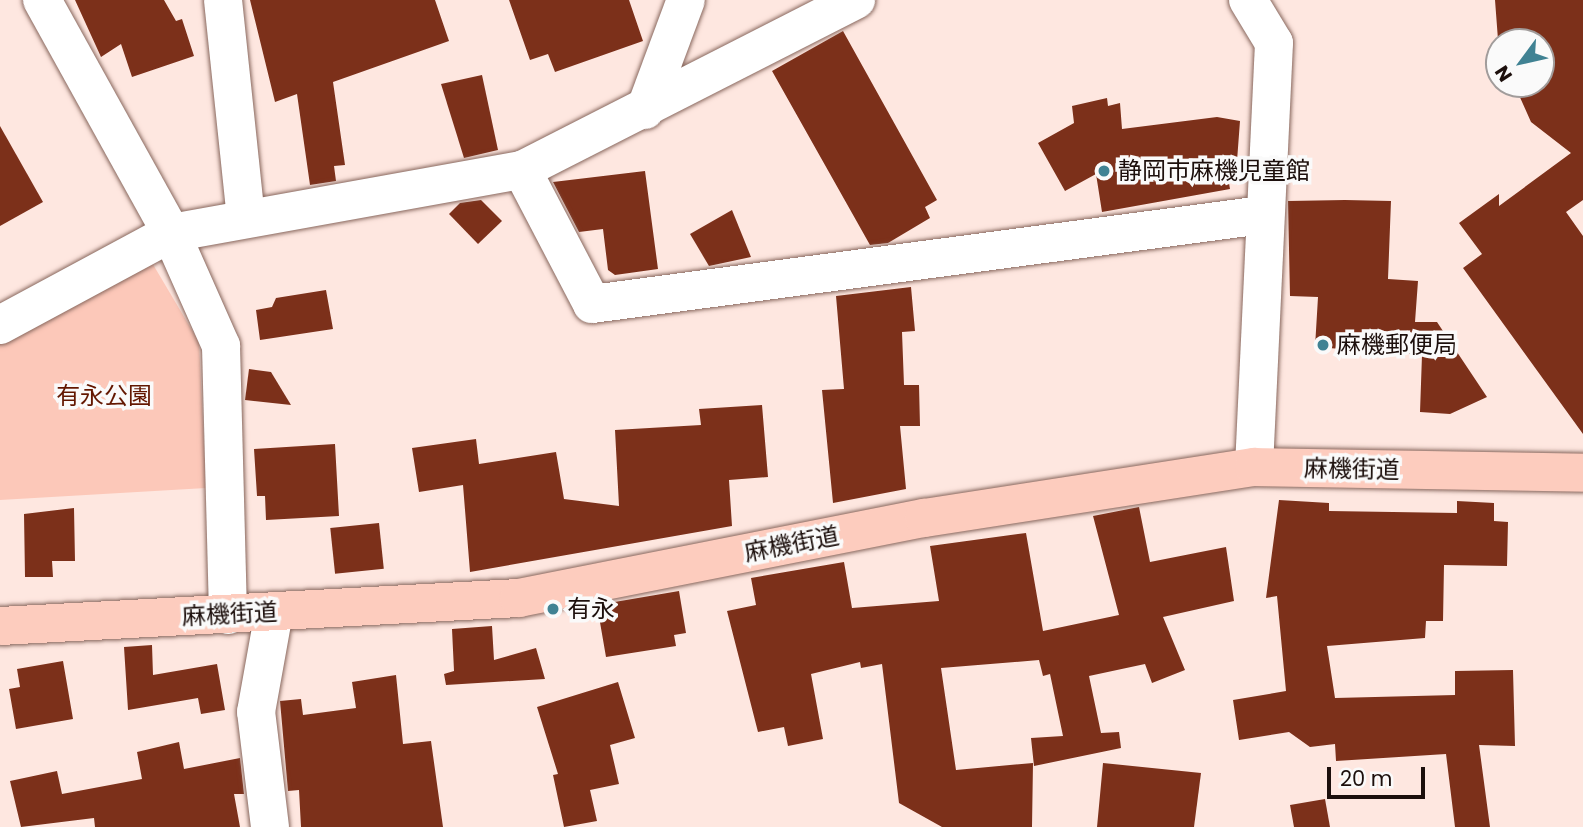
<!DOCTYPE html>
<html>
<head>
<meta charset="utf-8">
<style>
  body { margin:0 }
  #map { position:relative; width:1583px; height:827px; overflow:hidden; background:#fee7e0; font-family:Poppins,"Noto Sans JP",sans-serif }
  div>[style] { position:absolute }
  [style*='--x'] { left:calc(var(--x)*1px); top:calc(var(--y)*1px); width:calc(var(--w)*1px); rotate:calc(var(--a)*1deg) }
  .green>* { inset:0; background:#fcc8b9 }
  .building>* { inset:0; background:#7c301a; transform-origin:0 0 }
  .roads { filter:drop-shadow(0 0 2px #88675d) drop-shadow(0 0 2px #88675d) }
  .street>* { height:38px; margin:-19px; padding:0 19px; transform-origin:19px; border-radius:19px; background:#fff }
  .primary>* { height:38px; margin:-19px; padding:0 19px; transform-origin:19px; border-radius:19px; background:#fdccbe }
  .dots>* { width:19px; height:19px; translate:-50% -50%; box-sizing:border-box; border:4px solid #fafafa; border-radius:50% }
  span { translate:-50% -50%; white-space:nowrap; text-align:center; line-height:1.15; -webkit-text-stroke:7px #fafafa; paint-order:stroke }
  .poi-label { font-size:24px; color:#1c0f0c }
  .left { translate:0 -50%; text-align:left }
  .park-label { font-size:24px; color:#631700 }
  .street-label { font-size:24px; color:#1c0f0c }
  .north { position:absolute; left:1485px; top:28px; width:70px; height:70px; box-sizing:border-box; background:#fafafa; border:2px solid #a19c9b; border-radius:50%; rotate:237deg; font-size:19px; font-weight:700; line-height:28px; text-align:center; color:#1c0f0c }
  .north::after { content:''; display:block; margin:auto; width:24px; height:32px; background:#408293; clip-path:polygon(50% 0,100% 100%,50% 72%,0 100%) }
  .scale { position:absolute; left:1327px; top:767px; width:98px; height:32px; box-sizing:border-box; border:4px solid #1c0f0c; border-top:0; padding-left:9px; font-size:21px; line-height:24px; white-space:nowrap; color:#1c0f0c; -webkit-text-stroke:5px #fafafa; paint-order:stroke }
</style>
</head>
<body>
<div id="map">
  <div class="green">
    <i style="clip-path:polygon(151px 261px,199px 342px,206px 488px,0 500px,0 343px)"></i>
  </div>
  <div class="building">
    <i style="clip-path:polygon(75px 0,164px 0,176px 21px,182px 19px,194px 56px,132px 77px,121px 44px,101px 57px)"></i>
    <i style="clip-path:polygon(250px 0,435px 0,449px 41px,333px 82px,345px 165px,334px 166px,336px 181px,310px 185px,297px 94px,275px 102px)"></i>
    <i style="clip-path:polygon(509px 0,629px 0,643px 41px,555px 72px,548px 54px,530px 60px)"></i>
    <i style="clip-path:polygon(1495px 0,1583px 0,1583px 200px,1566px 212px,1583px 236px,1583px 434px,1463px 268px,1482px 254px,1459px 223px,1499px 194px,1499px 206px,1571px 153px,1531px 122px,1514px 84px,1541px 84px,1541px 42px,1499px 42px,1499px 53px)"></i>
    <i style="clip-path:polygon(843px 31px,937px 200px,925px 207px,930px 218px,888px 243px,870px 245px,772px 71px)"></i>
    <i style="clip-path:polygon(482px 75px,498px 150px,464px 158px,441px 84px)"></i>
    <i style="clip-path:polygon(1107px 98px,1108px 106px,1120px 103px,1122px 129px,1217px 117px,1240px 121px,1237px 161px,1225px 160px,1230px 189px,1102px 212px,1096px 174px,1065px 191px,1038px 143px,1074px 123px,1072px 106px)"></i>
    <i style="clip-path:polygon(0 126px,43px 202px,0 226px)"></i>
    <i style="clip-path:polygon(645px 171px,658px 269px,615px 275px,608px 270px,603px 229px,579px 232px,553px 182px)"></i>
    <i style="clip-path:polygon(481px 200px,502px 221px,478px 244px,449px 214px,460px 203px)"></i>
    <i style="clip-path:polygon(1345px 200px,1391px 201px,1388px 279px,1418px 281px,1415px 322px,1437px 322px,1487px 397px,1450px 414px,1420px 412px,1422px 355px,1315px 347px,1318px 297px,1290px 296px,1288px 201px)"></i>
    <i style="clip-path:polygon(732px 210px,751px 257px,709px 266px,690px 234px)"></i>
    <i style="clip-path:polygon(911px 287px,915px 331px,902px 332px,904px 385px,919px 385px,920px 426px,900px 426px,906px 489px,833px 503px,822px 390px,844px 389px,836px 296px)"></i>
    <i style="clip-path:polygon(326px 290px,333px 329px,260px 340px,256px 310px,272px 307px,276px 298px)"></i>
    <i style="clip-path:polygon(249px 369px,271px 372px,291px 405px,245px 400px)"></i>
    <i style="clip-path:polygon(762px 405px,768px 477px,729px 480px,732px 526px,470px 572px,463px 485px,419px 492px,412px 448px,476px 439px,479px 464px,556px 452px,564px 499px,619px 506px,615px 430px,701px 425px,699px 409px)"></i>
    <i style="clip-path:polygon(335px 444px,339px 516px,266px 520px,265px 496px,257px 496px,254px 449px)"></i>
    <i style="clip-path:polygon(1279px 500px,1329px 503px,1329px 511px,1457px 513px,1457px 501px,1494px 503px,1494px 521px,1508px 522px,1507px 566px,1444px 565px,1443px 621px,1426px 621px,1425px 638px,1327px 646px,1335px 698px,1455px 695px,1455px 671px,1513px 670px,1515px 746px,1479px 745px,1490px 827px,1455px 827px,1446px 754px,1336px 761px,1335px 744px,1310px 747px,1289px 732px,1239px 740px,1233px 700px,1286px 691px,1277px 596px,1266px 598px)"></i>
    <i style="clip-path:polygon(1139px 507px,1150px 562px,1226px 547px,1234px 601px,1163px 617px,1185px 670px,1152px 683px,1145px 664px,1089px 676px,1101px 733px,1119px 732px,1121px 748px,1034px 766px,1031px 738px,1063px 736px,1050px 674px,1043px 676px,1039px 660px,941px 668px,956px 770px,1033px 763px,1032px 827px,942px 827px,899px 803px,882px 664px,861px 668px,860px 662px,811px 674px,823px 739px,788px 746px,784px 727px,758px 732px,727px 611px,756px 605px,751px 578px,844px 562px,852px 608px,939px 601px,930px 546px,1026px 533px,1043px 631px,1119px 615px,1093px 516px)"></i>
    <i style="clip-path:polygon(74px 508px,75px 561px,52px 561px,53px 577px,25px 577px,24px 514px)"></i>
    <i style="left:379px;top:523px;width:46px;height:49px;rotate:84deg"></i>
    <i style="clip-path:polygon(679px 591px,686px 633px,674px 635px,676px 646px,606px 657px,597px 605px)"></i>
    <i style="clip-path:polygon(492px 626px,494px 660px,536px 648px,545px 679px,446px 685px,444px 674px,454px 671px,452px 629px)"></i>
    <i style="clip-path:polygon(152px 645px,153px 675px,217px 664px,225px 710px,201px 714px,198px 698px,128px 710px,124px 647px)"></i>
    <i style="clip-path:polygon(63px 661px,73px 719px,16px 729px,9px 689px,20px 687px,17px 669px)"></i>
    <i style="clip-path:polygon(396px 675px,403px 744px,431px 741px,443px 827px,301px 827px,299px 790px,288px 791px,280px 701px,301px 699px,303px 715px,356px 708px,352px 682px)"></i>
    <i style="clip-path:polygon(618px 682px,635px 738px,610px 745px,619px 784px,590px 790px,597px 821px,564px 827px,553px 775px,558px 774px,537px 707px)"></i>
    <i style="clip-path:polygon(179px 742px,184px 769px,240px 758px,244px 794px,234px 794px,240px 827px,95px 827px,94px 818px,21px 827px,10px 781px,57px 771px,62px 794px,142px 779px,137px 752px)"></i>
    <i style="clip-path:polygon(1103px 763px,1201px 773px,1194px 827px,1097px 827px)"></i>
    <i style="clip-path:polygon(1325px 799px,1330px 827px,1294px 827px,1290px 805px)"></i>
  </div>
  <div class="roads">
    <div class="street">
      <i style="--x:42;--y:0;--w:266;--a:61"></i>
      <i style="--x:171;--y:233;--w:124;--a:66.1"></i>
      <i style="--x:221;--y:346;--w:269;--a:88.5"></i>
      <i style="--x:223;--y:0;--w:219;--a:84"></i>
      <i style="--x:1248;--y:0;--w:50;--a:58.8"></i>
      <i style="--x:1274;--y:43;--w:424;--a:92.7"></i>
      <i style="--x:645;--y:110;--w:117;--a:-69.6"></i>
      <i style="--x:522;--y:170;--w:151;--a:62.4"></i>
      <i style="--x:592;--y:304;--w:677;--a:-7.56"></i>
      <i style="--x:0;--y:325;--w:194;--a:-28.3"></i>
      <i style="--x:171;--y:233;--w:357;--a:-10.2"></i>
      <i style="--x:522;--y:170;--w:375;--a:-27"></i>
      <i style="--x:270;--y:827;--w:116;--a:-96.9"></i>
      <i style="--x:256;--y:712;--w:102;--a:-79.8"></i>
    </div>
    <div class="primary">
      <i style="--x:0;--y:626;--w:520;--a:-3.09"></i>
      <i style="--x:519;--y:598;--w:413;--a:-11.2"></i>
      <i style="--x:924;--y:518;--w:334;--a:-8.8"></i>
      <i style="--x:1254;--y:467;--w:329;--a:1"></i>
    </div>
  </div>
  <div class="dots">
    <i style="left:1104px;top:171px;background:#408293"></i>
    <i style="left:1323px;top:345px;background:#408293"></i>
    <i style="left:553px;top:609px;background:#408293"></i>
  </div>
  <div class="poi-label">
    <span class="left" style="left:1118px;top:171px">静岡市麻機児童館</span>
    <span class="left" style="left:1337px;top:345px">麻機郵便局</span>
    <span class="left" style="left:567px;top:609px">有永</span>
  </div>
  <div class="park-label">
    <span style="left:104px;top:396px">有永公園</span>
  </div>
  <div class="street-label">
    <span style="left:1352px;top:469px;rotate:1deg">麻機街道</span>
    <span style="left:792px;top:544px;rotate:-11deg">麻機街道</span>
    <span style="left:230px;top:614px;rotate:-3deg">麻機街道</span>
  </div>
  <div class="north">N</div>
  <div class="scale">20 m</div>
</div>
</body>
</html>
